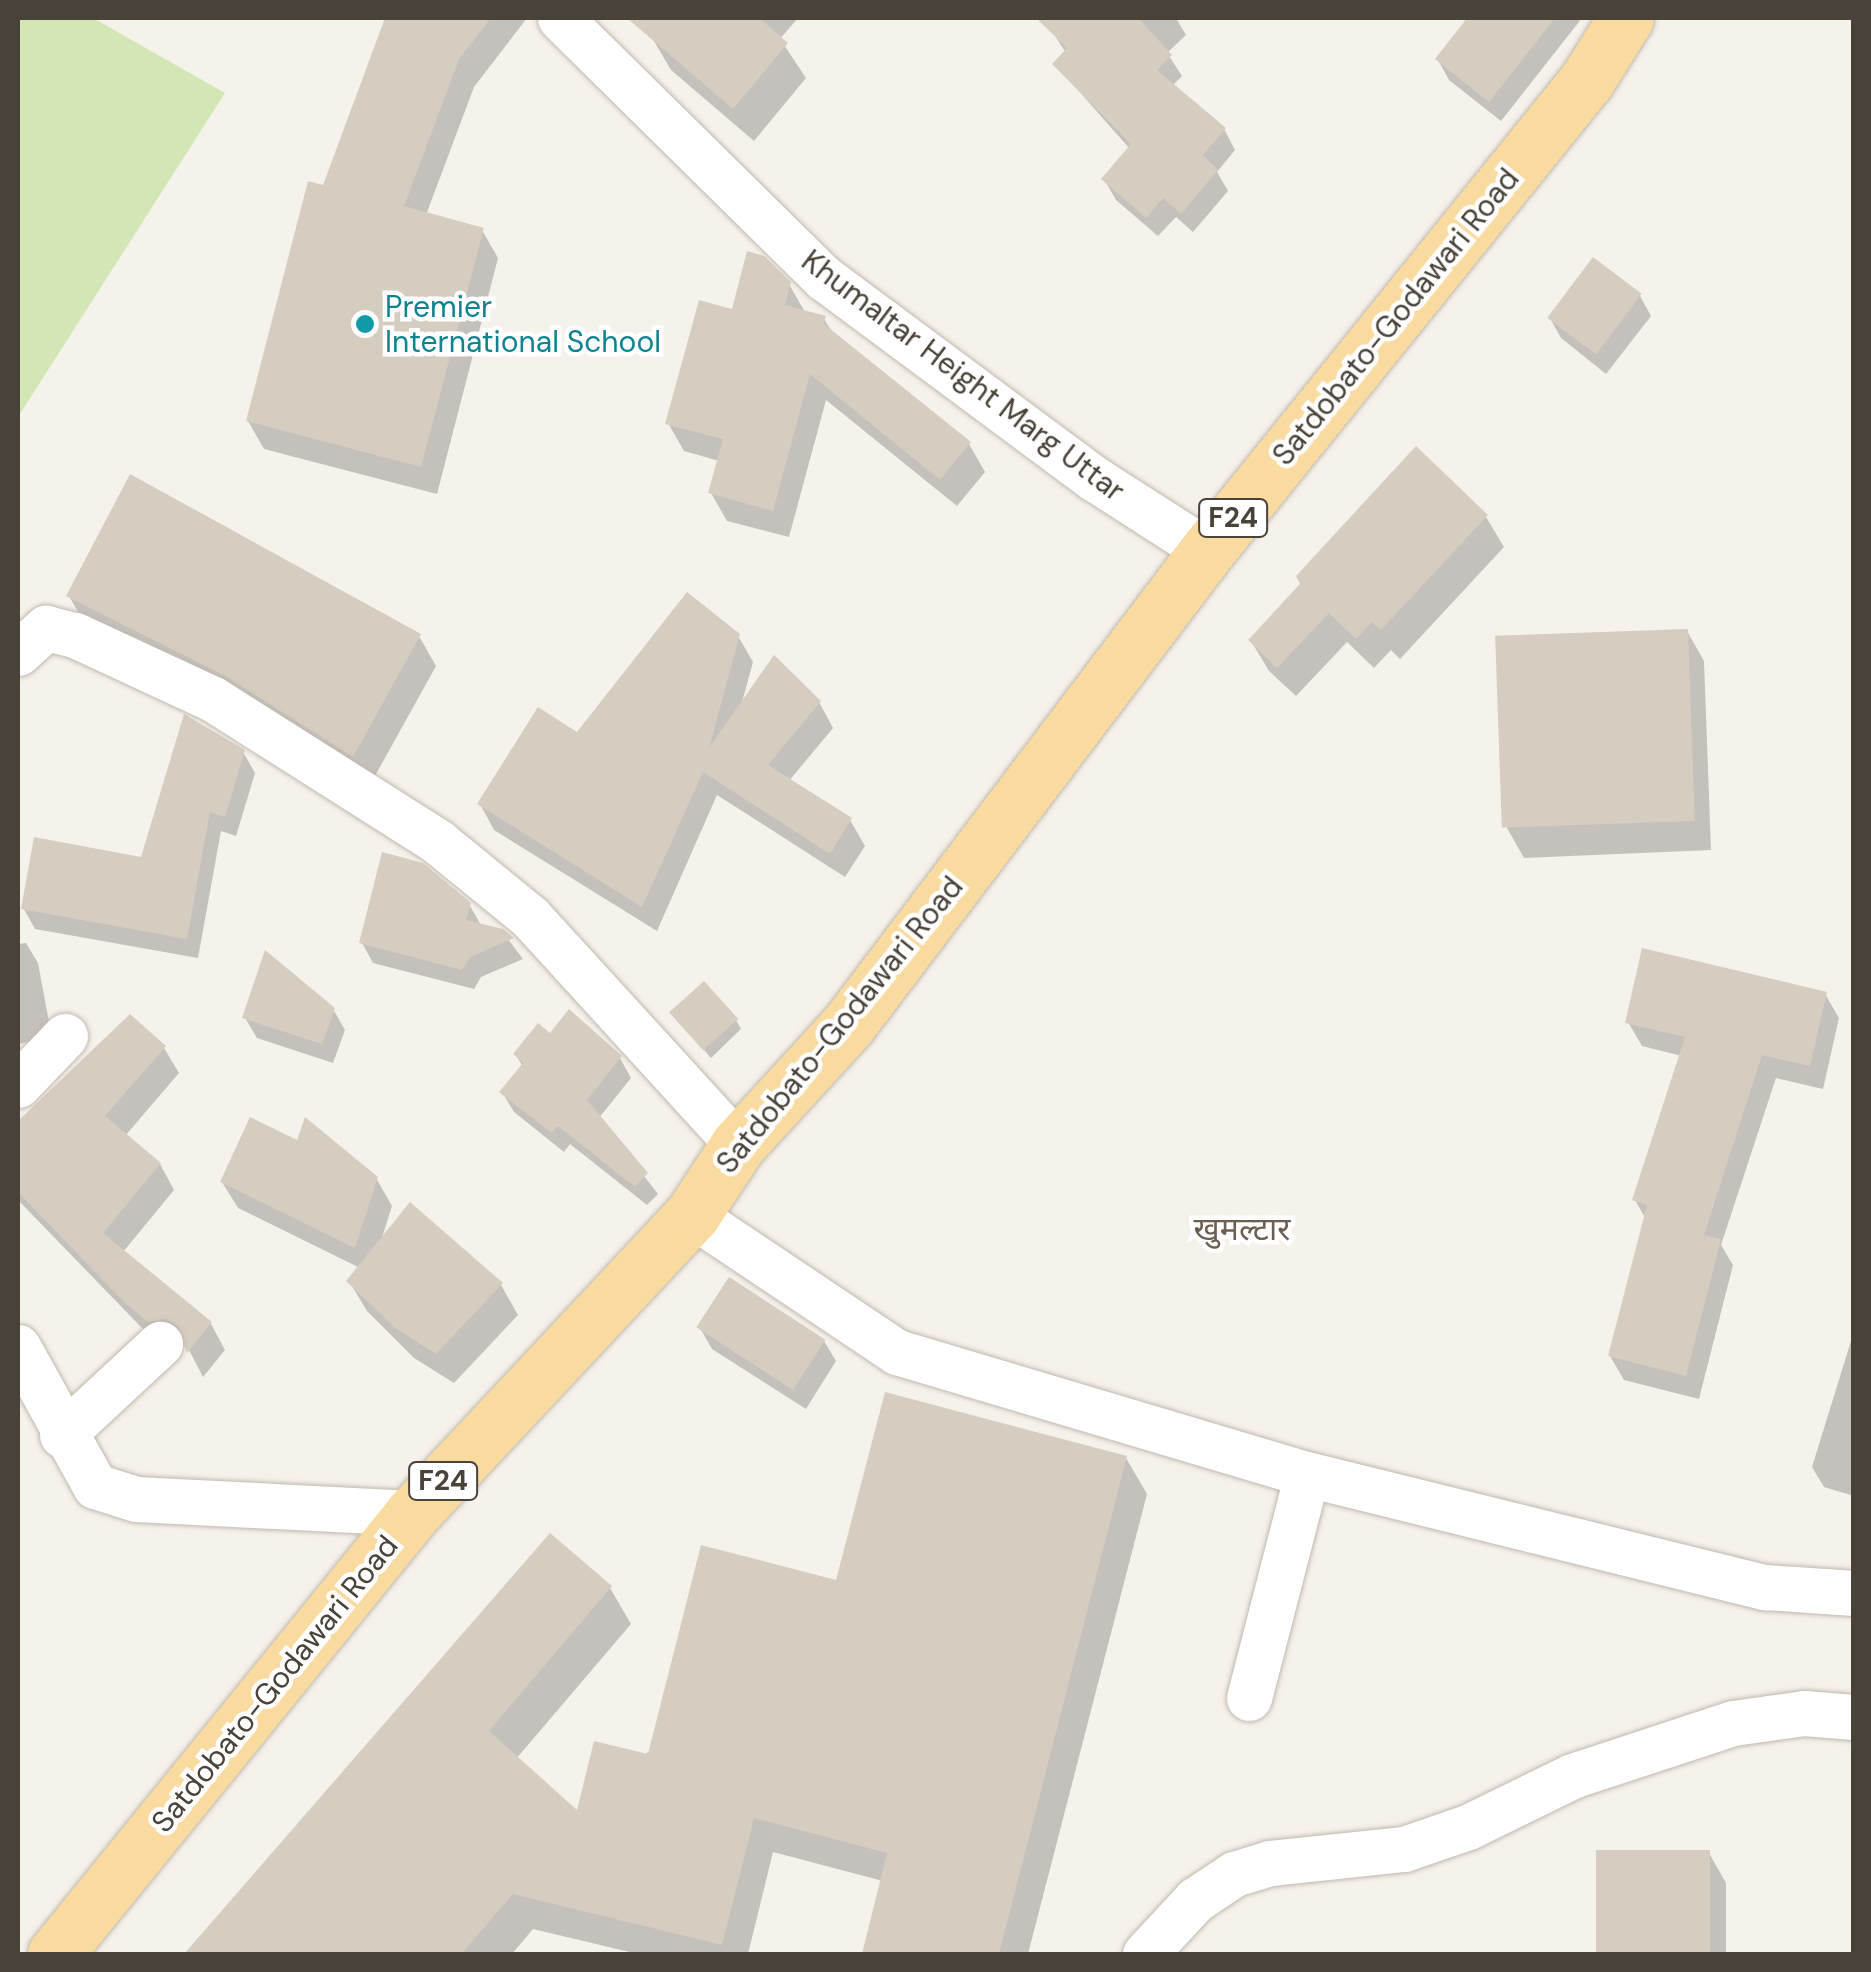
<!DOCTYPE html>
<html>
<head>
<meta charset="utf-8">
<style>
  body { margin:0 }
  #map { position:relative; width:1871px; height:1972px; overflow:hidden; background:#f5f1eb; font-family:"DM Sans","Noto Sans Devanagari",sans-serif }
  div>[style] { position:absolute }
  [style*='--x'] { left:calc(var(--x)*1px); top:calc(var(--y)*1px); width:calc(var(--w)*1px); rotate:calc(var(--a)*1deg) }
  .green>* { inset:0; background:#d3e7b6 }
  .shadow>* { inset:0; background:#0003 }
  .building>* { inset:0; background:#d6cdc1; transform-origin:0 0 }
  .roads { filter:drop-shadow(0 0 2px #c0b9ae) drop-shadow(0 0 2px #c0b9ae) }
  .street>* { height:45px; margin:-22.5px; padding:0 22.5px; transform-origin:22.5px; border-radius:22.5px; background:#fff }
  .primary>* { height:55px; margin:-27.5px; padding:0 27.5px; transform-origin:27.5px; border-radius:27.5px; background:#fadb9f }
  .dots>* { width:28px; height:28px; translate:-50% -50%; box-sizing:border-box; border:5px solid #fff; border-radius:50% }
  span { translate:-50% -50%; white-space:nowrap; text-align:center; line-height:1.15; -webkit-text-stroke:9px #fff; paint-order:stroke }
  .shield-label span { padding:2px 8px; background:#fff; border:2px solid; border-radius:8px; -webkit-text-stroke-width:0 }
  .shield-label { font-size:28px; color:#494239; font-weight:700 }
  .culture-label { font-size:30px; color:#0d838f }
  .left { translate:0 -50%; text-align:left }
  .street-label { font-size:30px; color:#494239 }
  .neighbourhood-label { font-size:32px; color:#6b5f51 }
  .frame { position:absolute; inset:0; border:20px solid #494239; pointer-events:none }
</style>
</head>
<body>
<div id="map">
  <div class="green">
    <i style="clip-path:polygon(18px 18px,93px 18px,225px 93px,18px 417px)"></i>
  </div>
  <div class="shadow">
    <i style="clip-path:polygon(388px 18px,527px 18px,474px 87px,426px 215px,482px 230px,498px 258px,437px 494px,264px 449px,248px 421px)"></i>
    <i style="clip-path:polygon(666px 18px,798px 18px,780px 39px,806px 78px,754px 141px,671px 70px,651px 36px)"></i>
    <i style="clip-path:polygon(1066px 18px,1176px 18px,1186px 35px,1167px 53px,1182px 76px,1172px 86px,1224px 129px,1235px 150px,1217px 172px,1228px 191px,1193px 232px,1176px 217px,1158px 236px,1116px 200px,1104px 179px,1130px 149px,1055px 64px,1066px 53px,1052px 31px)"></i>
    <i style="clip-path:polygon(1470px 18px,1582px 18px,1501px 121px,1449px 80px,1438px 60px)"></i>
    <i style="clip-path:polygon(789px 284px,806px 314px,824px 319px,834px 335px,969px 444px,985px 472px,957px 506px,826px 400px,789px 537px,727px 521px,711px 493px,719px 461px,684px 451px,668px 423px,734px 312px)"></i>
    <i style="clip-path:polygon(1640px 296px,1651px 316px,1606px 374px,1561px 338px,1550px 318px)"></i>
    <i style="clip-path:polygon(1416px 450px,1486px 517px,1504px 547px,1400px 659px,1391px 650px,1374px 668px,1347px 642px,1296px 696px,1269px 671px,1251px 641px)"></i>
    <i style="clip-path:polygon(69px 596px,419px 636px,436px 666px,370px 785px,86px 626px)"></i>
    <i style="clip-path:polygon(1687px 631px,1704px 661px,1711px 850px,1524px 858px,1507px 828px)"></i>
    <i style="clip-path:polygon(738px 636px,753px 662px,741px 706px,819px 702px,833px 728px,789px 781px,850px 820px,865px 846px,845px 877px,717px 795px,657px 931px,494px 830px,480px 804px)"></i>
    <i style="clip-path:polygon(243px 752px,255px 773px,236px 836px,221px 831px,198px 958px,35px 929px,24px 909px,143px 860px)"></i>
    <i style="clip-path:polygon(469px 904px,482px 927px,502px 931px,523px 959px,481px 977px,474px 989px,373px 963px,362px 943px)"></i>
    <i style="clip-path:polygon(26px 943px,38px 963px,52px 1038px,18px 1044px,18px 944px)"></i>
    <i style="clip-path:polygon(1825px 994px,1839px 1018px,1823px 1089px,1776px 1078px,1721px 1245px,1733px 1265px,1699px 1399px,1624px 1380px,1610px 1356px,1646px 1219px,1635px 1200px,1682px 1056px,1642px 1046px,1628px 1022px)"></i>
    <i style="clip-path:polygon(333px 1009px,345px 1030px,333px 1063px,257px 1038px,245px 1018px)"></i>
    <i style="clip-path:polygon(672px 1014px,736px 1020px,741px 1029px,711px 1058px)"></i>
    <i style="clip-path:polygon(130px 1018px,164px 1048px,179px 1073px,125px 1136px,160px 1164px,174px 1190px,123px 1252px,211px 1324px,225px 1350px,203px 1377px,187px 1346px,165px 1347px,141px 1327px,18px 1200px,18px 1122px)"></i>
    <i style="clip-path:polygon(516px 1055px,620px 1058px,631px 1078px,599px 1118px,658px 1194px,647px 1205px,570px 1144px,564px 1152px,514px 1112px,502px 1092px,523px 1067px)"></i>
    <i style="clip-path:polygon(376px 1178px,392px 1206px,381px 1241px,501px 1285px,518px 1315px,454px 1383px,414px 1358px,367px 1311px,349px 1281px,360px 1268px,238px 1208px,222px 1182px)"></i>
    <i style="clip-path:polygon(700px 1328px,824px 1341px,836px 1361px,806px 1409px,712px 1349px)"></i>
    <i style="clip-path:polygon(1854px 1331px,1854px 1496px,1824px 1487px,1812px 1467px)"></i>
    <i style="clip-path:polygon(1126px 1458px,1147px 1494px,1028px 1954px,864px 1954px,883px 1881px,773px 1852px,748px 1954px,638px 1954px,533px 1929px,512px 1954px,216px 1954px,204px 1935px,550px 1537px,610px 1588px,631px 1624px,516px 1759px,578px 1814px,838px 1584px)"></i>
    <i style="clip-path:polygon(1599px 1853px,1709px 1853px,1726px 1883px,1726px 1954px,1600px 1954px)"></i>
  </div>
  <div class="building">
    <i style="clip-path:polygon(385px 18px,491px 18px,459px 59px,404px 206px,484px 228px,421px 467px,246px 421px,308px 181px,323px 185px)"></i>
    <i style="clip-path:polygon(627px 18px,759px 18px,788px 43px,733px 109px)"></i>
    <i style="clip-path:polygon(1036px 18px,1138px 18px,1172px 55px,1157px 70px,1226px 128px,1203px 155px,1218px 170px,1181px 214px,1163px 198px,1146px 218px,1101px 179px,1131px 144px,1052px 64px,1067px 48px)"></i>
    <i style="clip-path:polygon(1467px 18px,1555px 18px,1489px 102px,1435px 59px)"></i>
    <i style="clip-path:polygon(747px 251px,764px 256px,791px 282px,785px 305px,826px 316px,824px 324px,971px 442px,940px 480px,810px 374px,773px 511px,708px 493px,723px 439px,665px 424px,699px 300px,732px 309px)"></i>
    <i style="left:1593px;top:257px;width:61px;height:76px;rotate:37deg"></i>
    <i style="clip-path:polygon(1416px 446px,1488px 515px,1381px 630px,1372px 622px,1356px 639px,1329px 613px,1277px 668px,1248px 640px,1300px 584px,1296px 576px)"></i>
    <i style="clip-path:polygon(130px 474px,421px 634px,353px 757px,227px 677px,66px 596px)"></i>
    <i style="clip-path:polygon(687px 592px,740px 634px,709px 748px,774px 655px,821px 701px,768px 765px,852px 818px,830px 854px,703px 772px,642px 907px,477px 804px,538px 707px,577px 732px)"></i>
    <i style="left:1688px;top:629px;width:192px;height:193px;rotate:88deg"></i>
    <i style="clip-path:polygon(184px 714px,245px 750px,225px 817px,210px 812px,187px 939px,21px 909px,34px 837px,141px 857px)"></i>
    <i style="clip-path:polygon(382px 852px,423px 863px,471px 903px,466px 920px,503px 929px,514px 938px,470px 957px,462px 970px,359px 943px)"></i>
    <i style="clip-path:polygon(1642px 948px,1827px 992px,1810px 1066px,1762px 1055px,1704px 1235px,1721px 1239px,1686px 1376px,1608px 1356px,1647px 1205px,1632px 1200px,1685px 1037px,1625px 1023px)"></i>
    <i style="clip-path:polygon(265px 950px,335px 1008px,322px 1044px,242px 1018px)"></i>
    <i style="left:704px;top:981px;width:51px;height:47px;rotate:48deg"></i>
    <i style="clip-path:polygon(569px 1009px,622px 1056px,587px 1100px,648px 1173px,635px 1187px,558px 1126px,552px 1133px,499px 1092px,523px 1063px,513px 1054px,538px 1023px,550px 1033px)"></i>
    <i style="clip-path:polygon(130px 1014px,166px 1046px,105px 1116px,161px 1163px,103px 1233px,212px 1322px,187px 1353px,178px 1326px,167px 1319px,148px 1322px,124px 1302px,18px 1192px,18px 1121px)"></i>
    <i style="clip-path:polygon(250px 1117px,297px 1140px,305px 1117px,378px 1177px,355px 1248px,220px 1182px)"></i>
    <i style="clip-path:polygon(410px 1202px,503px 1283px,436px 1354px,394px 1327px,346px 1281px)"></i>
    <i style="left:729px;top:1277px;width:115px;height:60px;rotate:33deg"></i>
    <i style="clip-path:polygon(885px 1392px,1127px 1456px,999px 1954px,862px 1954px,887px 1853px,754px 1818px,722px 1945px,513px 1894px,461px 1954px,184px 1954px,550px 1533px,612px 1586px,489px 1731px,577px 1810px,594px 1741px,648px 1754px,701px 1545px,836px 1580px)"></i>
    <i style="left:1596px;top:1850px;width:114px;height:104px"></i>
  </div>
  <div class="roads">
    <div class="street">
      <i style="--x:560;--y:18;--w:371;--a:44.6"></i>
      <i style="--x:824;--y:278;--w:337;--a:36.6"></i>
      <i style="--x:1095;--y:479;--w:133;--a:32.7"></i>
      <i style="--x:18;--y:653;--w:38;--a:-42"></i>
      <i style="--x:46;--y:628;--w:30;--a:14"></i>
      <i style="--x:75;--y:635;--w:152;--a:24.9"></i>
      <i style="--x:213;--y:699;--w:267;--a:32.4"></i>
      <i style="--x:438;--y:842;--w:119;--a:39.2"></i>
      <i style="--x:530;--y:917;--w:309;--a:47.6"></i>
      <i style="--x:18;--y:1085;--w:68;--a:-46.2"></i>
      <i style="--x:692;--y:1215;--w:247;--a:33.8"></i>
      <i style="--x:897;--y:1352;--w:428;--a:16.6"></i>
      <i style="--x:1307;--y:1474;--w:472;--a:13.9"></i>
      <i style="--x:1765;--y:1587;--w:89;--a:3.9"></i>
      <i style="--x:18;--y:1347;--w:159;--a:61"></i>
      <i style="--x:95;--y:1486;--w:43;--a:17.6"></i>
      <i style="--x:136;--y:1499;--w:277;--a:2.9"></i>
      <i style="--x:62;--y:1435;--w:134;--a:-42.9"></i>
      <i style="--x:1249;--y:1698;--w:231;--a:-75.5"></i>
      <i style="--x:1145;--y:1954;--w:74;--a:-47.2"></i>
      <i style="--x:1195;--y:1900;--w:47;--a:-33.7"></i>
      <i style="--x:1234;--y:1874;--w:38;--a:-17"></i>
      <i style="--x:1270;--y:1863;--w:135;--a:-6"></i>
      <i style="--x:1404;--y:1849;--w:68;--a:-19"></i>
      <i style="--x:1468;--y:1827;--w:116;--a:-26.1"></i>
      <i style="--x:1572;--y:1776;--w:169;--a:-18.2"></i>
      <i style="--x:1733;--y:1723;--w:72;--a:-8"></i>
      <i style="--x:1804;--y:1713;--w:50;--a:4.6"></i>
    </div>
    <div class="primary">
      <i style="--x:55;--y:1954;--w:568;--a:-50.93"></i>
      <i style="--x:413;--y:1513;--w:408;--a:-46.9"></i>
      <i style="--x:692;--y:1215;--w:84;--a:-56.7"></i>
      <i style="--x:738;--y:1145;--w:163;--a:-47.5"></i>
      <i style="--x:848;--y:1025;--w:595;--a:-52.86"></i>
      <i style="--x:1207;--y:551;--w:605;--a:-51.1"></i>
      <i style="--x:1587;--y:80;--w:73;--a:-57.8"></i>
    </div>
  </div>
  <div class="dots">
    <i style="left:365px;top:324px;background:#0f9aa8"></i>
  </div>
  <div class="shield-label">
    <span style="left:1233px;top:518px">F24</span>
    <span style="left:443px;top:1481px">F24</span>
  </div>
  <div class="culture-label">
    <span class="left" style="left:385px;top:324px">Premier<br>International School</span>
  </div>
  <div class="street-label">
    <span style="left:1396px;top:317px;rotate:-51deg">Satdobato-Godawari Road</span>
    <span style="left:963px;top:376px;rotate:37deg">Khumaltar Height Marg Uttar</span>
    <span style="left:840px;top:1025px;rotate:-51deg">Satdobato-Godawari Road</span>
    <span style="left:275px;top:1684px;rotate:-51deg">Satdobato-Godawari Road</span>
  </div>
  <div class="neighbourhood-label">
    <span style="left:1242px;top:1229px">खुमल्टार</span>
  </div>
  <div class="frame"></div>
</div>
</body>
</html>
